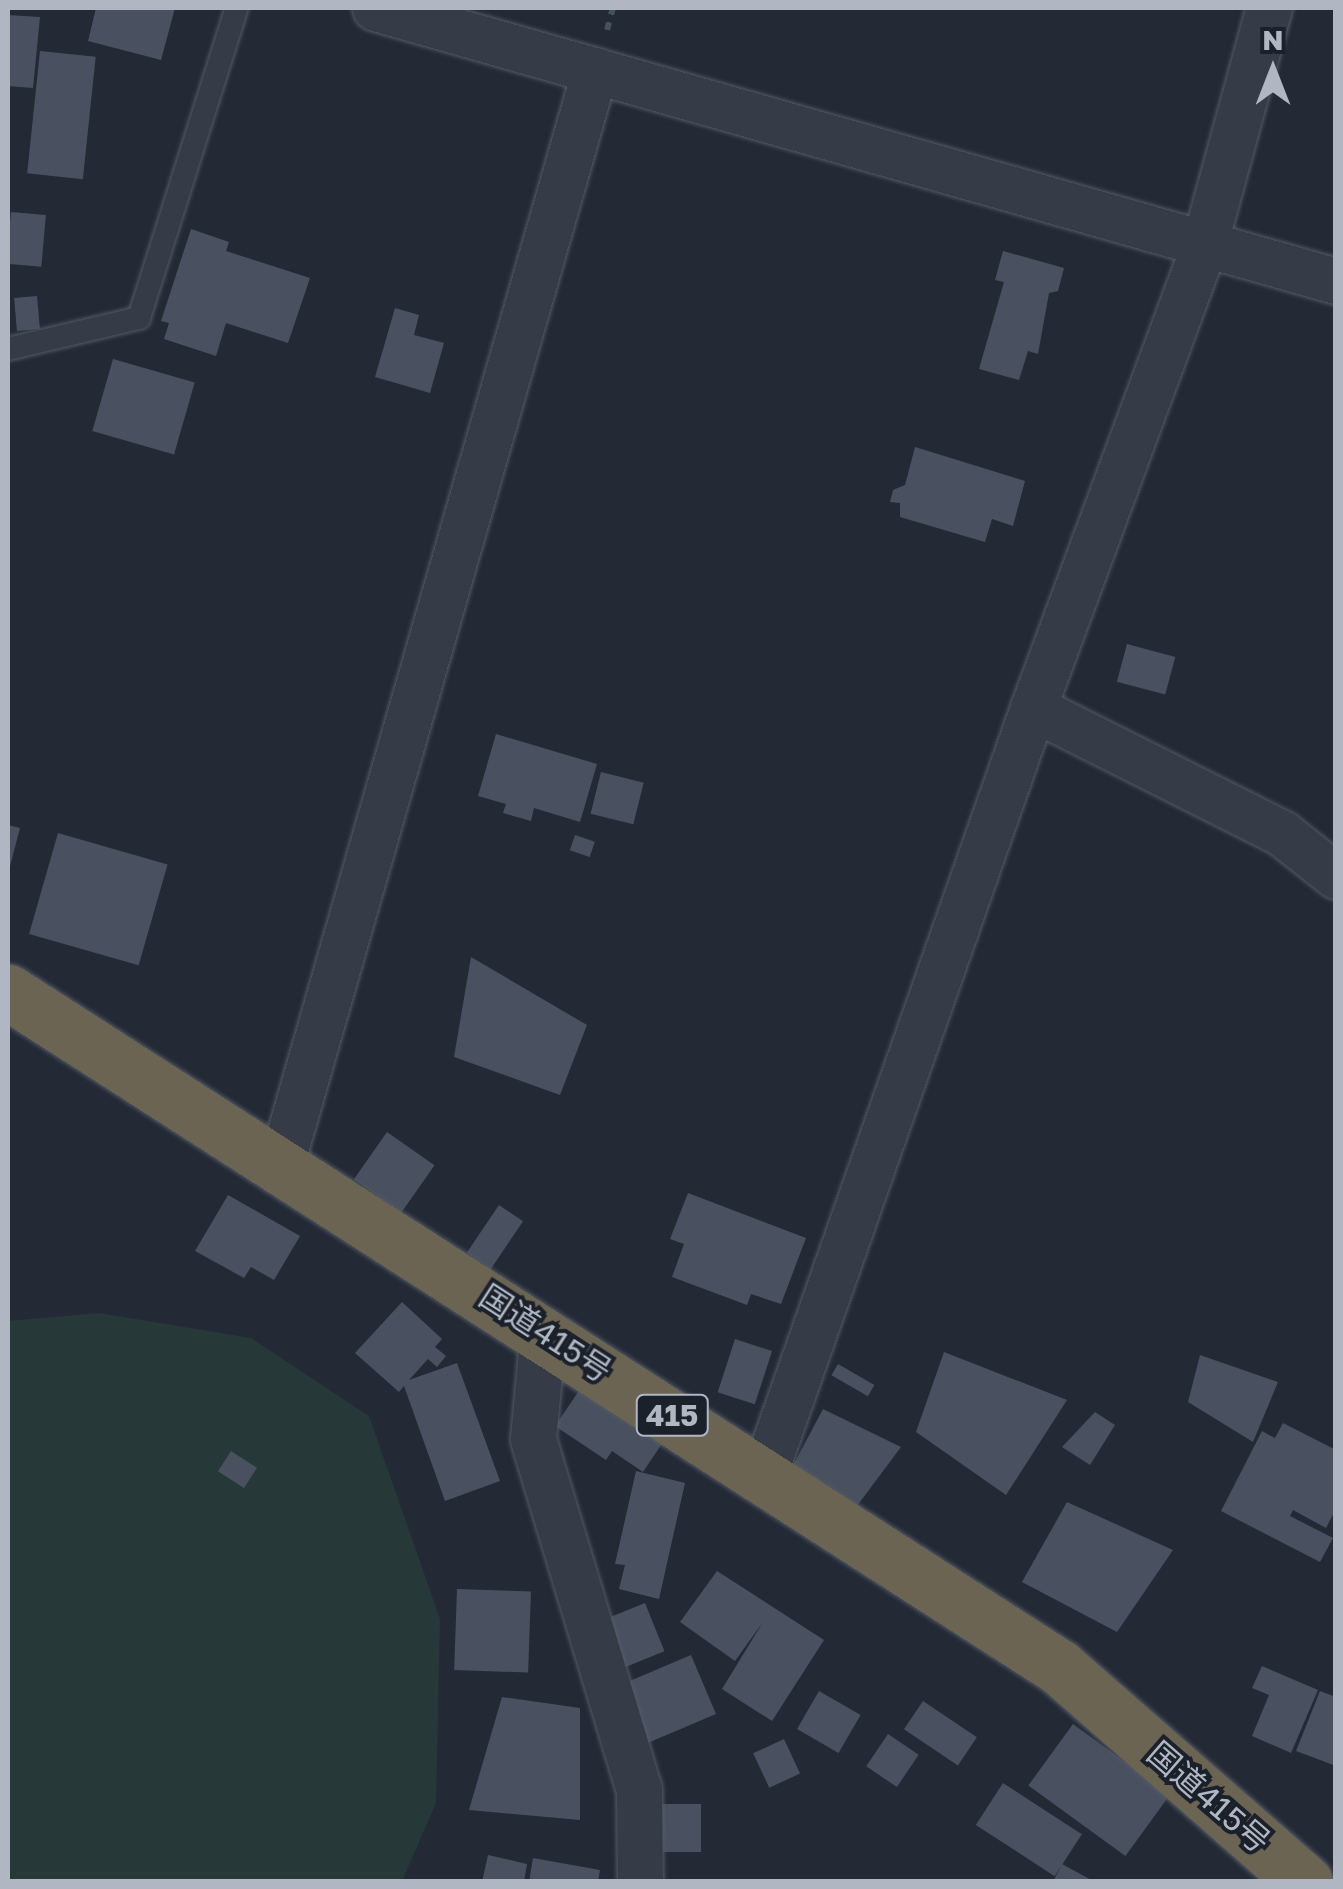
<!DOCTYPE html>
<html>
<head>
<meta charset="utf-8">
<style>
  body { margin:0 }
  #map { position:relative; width:1343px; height:1889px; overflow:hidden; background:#232a36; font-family:"Golos Text","Noto Sans JP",sans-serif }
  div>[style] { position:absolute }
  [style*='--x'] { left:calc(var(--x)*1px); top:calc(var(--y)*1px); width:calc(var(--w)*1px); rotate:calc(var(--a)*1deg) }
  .green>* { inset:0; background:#273839 }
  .building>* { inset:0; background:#495160; transform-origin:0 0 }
  .path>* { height:6px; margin-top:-3px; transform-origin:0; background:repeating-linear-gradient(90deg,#445357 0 8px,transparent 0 16px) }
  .roads { filter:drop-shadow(0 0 2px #535a65) drop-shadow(0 0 2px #535a65) }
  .lane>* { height:22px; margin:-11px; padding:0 11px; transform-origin:11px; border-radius:11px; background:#363c47 }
  .street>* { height:45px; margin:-22.5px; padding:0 22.5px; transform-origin:22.5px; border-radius:22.5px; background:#363c47 }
  .highway>* { height:55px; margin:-27.5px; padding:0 27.5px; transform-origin:27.5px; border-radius:27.5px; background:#6c6453 }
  span { translate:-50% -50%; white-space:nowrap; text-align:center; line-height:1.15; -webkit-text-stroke:8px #1b212b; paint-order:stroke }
  .shield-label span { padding:2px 8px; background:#1b212b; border:2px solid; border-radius:8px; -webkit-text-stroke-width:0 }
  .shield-label { font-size:30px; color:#b0b7c3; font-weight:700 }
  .street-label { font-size:32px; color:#b0b7c3 }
  .frame { position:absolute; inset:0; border:10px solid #b0b7c3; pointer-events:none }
  .north { position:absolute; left:1223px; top:20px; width:100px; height:100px; -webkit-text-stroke:8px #1b212b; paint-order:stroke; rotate:0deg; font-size:28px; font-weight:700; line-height:40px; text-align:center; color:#b0b7c3 }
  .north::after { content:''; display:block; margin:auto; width:35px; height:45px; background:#b0b7c3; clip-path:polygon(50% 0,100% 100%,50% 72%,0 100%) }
</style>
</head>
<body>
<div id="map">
  <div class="green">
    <i style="clip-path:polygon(99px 1313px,251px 1338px,369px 1416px,440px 1619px,436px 1803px,402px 1881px,8px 1882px,8px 1321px)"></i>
  </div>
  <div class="building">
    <i style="clip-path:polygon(96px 8px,175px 8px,161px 60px,88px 41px)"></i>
    <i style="clip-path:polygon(8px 15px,40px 17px,33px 88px,8px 86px)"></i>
    <i style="left:40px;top:51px;width:56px;height:123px;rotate:6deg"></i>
    <i style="left:11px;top:212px;width:35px;height:52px;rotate:5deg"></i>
    <i style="clip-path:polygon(191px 229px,229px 242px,226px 251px,310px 278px,288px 343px,226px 323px,216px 356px,164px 339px,169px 323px,161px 321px)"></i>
    <i style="clip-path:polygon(1003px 251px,1064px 268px,1058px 291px,1049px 293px,1038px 354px,1028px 351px,1019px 380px,979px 369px,1004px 282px,995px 280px)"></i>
    <i style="left:37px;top:296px;width:33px;height:23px;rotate:85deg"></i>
    <i style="clip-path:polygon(395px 308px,419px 315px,414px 335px,444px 343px,430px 393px,375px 377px)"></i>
    <i style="left:113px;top:359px;width:85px;height:75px;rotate:16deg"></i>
    <i style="clip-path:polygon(915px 447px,1025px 481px,1013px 526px,992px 519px,985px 542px,900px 517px,900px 503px,890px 502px,893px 490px,905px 485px)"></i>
    <i style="left:1127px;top:644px;width:50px;height:39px;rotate:15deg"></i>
    <i style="clip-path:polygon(496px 734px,597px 764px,580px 822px,534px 808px,531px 821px,503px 813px,506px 804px,478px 796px)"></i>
    <i style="left:601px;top:772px;width:44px;height:43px;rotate:14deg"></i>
    <i style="clip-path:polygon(8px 825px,20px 828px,9px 870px,8px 870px)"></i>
    <i style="left:58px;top:833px;width:114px;height:105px;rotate:16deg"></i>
    <i style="left:575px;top:835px;width:21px;height:16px;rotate:19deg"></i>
    <i style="clip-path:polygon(471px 957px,587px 1025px,560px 1095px,454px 1057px)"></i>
    <i style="left:387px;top:1132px;width:58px;height:58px;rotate:35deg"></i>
    <i style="clip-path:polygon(688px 1193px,806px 1238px,781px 1304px,751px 1294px,747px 1305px,672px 1277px,684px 1244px,670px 1239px)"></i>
    <i style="clip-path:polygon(228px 1195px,300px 1236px,274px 1280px,251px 1267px,244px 1278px,195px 1251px)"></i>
    <i style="left:499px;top:1205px;width:29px;height:58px;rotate:34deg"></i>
    <i style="clip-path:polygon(402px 1302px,442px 1339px,435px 1347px,446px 1356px,437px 1367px,428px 1359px,409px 1380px,457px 1363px,500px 1481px,445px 1501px,404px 1386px,399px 1392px,355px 1353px)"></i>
    <i style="left:735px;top:1339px;width:39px;height:56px;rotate:18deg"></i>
    <i style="clip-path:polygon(944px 1352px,1067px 1400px,1006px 1495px,916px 1432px)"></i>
    <i style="clip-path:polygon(1200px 1355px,1278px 1382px,1253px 1442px,1188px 1402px)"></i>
    <i style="left:838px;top:1364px;width:42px;height:13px;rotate:30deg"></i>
    <i style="clip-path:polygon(587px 1379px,669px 1433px,643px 1472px,612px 1451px,606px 1460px,555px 1426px)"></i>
    <i style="clip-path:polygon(823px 1409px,901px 1447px,851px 1514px,788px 1475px)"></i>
    <i style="clip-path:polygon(1095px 1412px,1115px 1425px,1090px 1465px,1062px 1447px)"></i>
    <i style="clip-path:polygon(1283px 1423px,1336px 1450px,1336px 1509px,1326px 1528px,1293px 1510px,1290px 1516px,1333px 1538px,1320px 1562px,1221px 1511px,1262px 1431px,1275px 1438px)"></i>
    <i style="left:231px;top:1451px;width:31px;height:24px;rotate:33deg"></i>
    <i style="clip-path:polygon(636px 1471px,685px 1483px,659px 1599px,619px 1589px,625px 1565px,615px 1564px)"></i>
    <i style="clip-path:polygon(1067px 1502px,1173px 1550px,1117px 1632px,1022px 1582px)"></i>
    <i style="clip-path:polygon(717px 1571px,824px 1640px,772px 1721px,722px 1689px,763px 1622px,735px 1661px,680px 1622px)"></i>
    <i style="left:457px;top:1589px;width:74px;height:81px;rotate:2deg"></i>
    <i style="left:645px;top:1603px;width:52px;height:48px;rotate:68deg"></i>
    <i style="left:691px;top:1655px;width:64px;height:73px;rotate:67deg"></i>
    <i style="clip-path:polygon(1262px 1666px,1318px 1690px,1291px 1753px,1252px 1736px,1269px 1695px,1252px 1688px)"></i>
    <i style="left:819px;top:1691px;width:48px;height:44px;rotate:30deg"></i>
    <i style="clip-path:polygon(1320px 1691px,1336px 1697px,1336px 1766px,1296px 1751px)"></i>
    <i style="clip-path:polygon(502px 1697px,580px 1708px,580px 1820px,469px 1810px)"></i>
    <i style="left:923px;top:1701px;width:65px;height:34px;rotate:34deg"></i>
    <i style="left:1073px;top:1724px;width:120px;height:76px;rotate:36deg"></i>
    <i style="left:888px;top:1734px;width:37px;height:39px;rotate:34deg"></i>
    <i style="left:784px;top:1739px;width:38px;height:34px;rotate:65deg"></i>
    <i style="left:1003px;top:1783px;width:94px;height:50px;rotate:33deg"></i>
    <i style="left:659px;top:1804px;width:42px;height:48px"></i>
    <i style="clip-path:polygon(488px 1855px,527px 1864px,524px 1882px,482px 1882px)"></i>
    <i style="clip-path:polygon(533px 1858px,600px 1870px,598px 1882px,529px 1882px)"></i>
    <i style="clip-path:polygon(1062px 1864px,1095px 1882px,1053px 1882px)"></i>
  </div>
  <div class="path">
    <i style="--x:607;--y:30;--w:23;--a:-75"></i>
  </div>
  <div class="roads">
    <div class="lane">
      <i style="--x:8;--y:349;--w:135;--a:-13.3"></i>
      <i style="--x:139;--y:318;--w:325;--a:-72.5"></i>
    </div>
    <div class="street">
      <i style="--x:375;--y:8;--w:999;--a:15.86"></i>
      <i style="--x:1033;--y:708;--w:280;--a:26.7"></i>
      <i style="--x:1283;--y:834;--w:68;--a:38.4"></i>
      <i style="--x:281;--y:1164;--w:1138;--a:-73.99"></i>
      <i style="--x:543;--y:1331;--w:108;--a:95.3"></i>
      <i style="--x:533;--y:1439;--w:366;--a:73.2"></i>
      <i style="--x:639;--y:1789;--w:93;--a:89.4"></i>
      <i style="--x:764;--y:1474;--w:812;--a:-70.65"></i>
      <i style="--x:1033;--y:708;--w:494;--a:-69.7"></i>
      <i style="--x:1204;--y:245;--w:246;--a:-74.7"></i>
    </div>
    <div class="highway">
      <i style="--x:8;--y:992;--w:1249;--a:32.71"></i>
      <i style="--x:1059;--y:1667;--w:327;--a:41.2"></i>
    </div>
  </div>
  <div class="shield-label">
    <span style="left:672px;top:1415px">415</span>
  </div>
  <div class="street-label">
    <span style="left:546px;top:1333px;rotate:33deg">国道415号</span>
    <span style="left:1209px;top:1797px;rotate:41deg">国道415号</span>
  </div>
  <div class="frame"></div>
  <div class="north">N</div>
</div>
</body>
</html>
